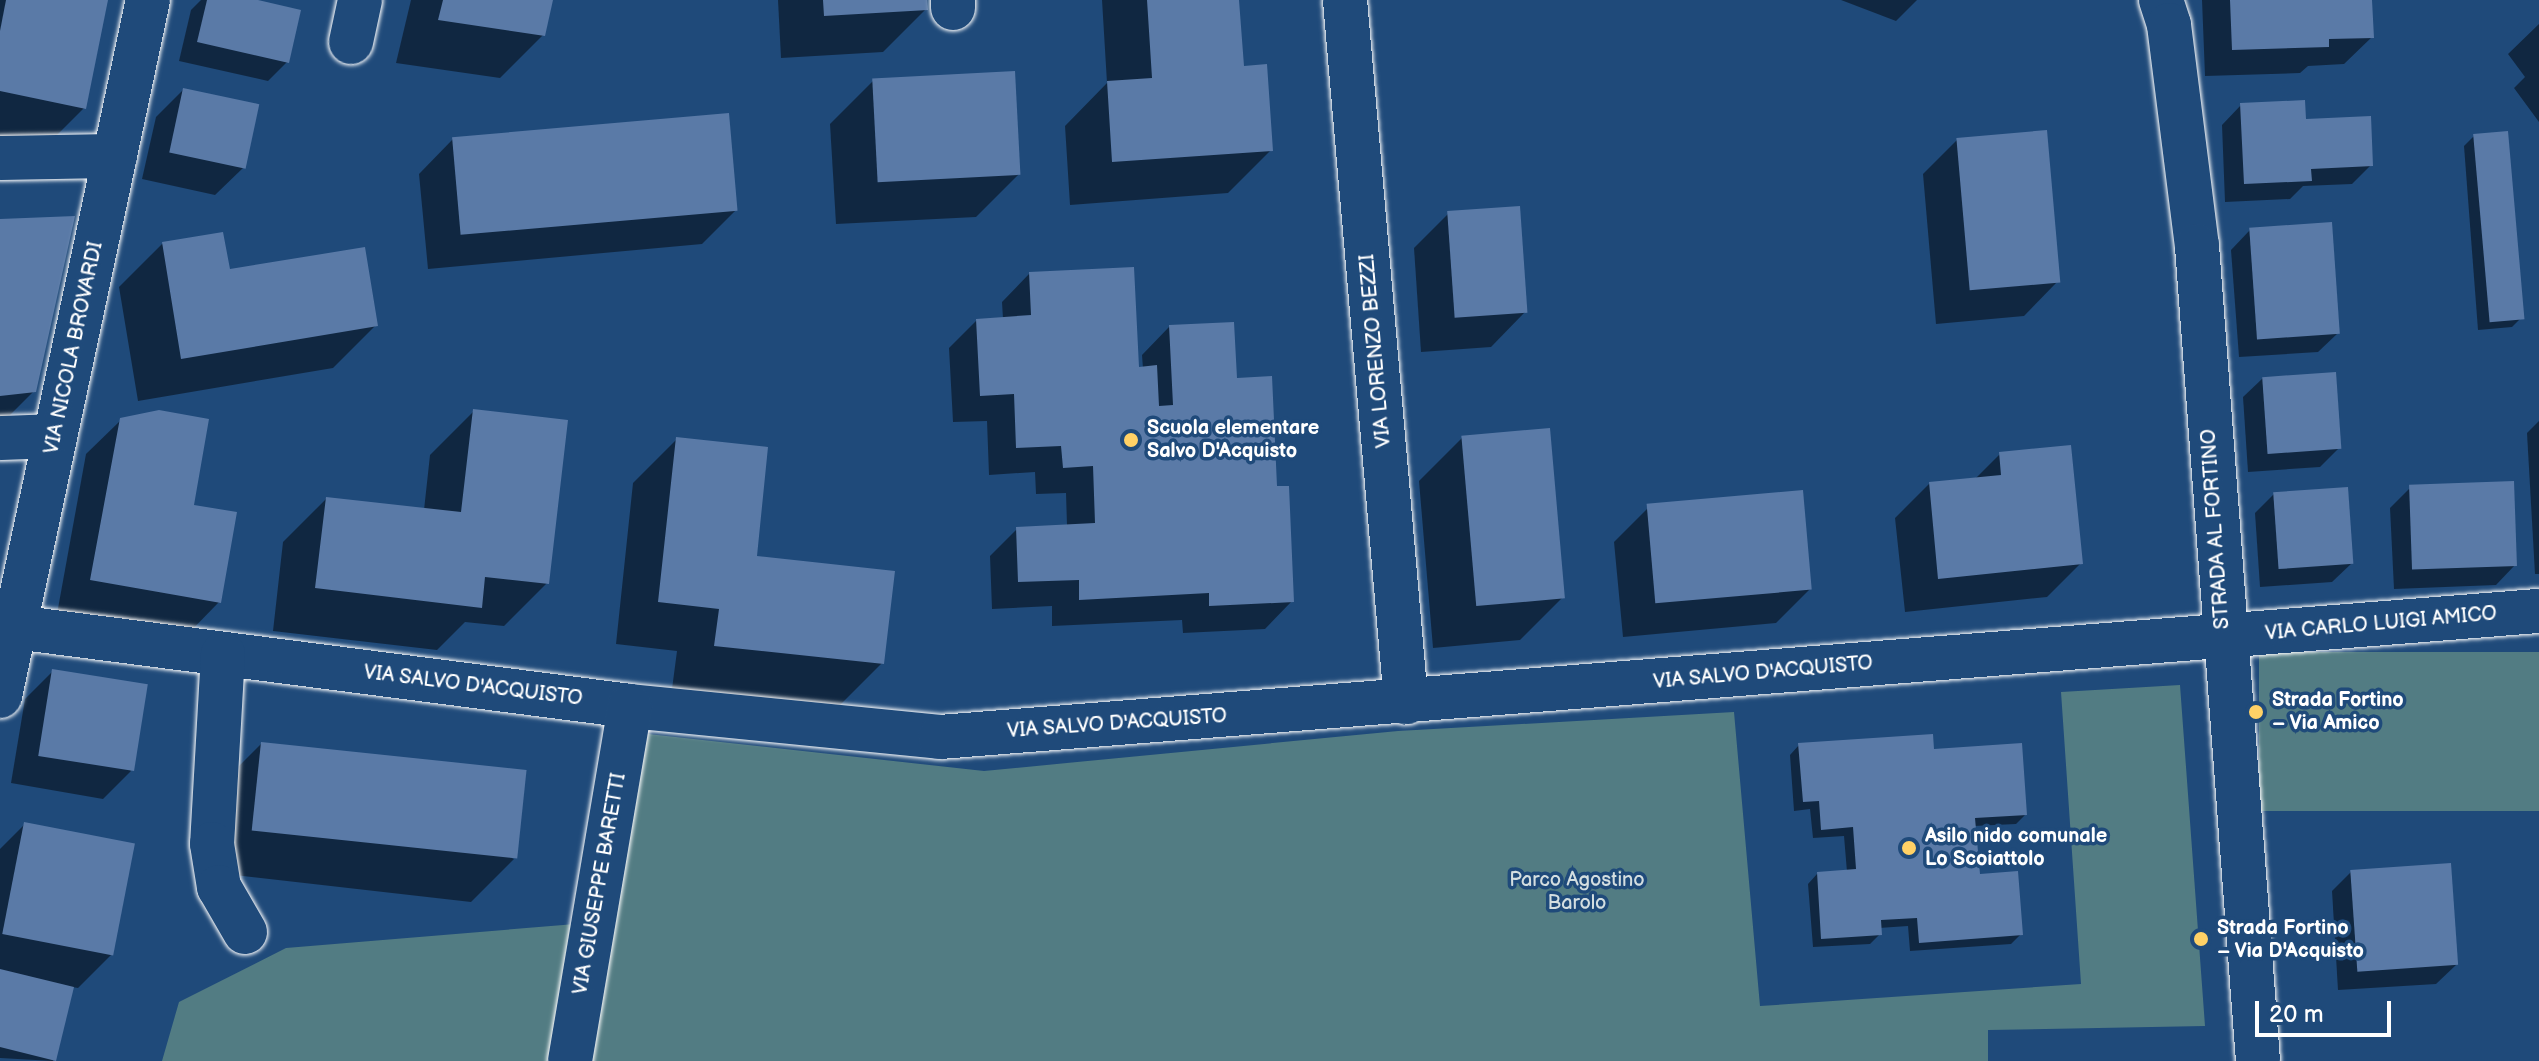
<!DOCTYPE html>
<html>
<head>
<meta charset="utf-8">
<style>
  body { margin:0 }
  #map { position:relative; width:2539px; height:1061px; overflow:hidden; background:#1f4a7a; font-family:"Balsamiq Sans",sans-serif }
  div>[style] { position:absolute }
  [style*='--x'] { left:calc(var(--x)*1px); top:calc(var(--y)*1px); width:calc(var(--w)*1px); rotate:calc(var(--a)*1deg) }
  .green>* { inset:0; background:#527c83; transform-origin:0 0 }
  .shadow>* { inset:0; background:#0007 }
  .building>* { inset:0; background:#5a7aa7; transform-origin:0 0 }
  .roads { filter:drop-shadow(0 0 2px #fff) drop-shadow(0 0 2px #fff) }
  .minor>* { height:44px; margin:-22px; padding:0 22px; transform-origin:22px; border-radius:22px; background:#1f4a7a }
  .dots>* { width:22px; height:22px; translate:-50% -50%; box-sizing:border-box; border:4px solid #1f4a7a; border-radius:50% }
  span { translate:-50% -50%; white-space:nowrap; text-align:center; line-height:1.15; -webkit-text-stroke:7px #1f4a7a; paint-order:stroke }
  .street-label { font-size:20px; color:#fff }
  .poi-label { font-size:20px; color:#fff; font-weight:700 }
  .left { translate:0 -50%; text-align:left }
  .park-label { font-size:20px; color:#d4dee0 }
  .scale { position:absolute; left:2255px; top:1001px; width:136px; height:36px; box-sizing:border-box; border:4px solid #fff; border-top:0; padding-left:10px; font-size:24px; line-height:28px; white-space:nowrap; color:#fff; -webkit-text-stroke:6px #1f4a7a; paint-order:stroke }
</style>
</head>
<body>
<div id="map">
  <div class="green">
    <i style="left:2539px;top:652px;width:159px;height:280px;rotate:90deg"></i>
    <i style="clip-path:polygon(2180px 685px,2205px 1026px,1988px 1030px,1988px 1061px,162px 1061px,179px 1002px,286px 948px,612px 921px,648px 734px,984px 771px,1398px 731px,1734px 712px,1760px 1006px,2081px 984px,2061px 692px)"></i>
  </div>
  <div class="shadow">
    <i style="clip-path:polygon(0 0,105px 0,84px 108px,41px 151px,0 143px)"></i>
    <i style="clip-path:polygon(201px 0,250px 0,287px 62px,268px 81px,179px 61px,191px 10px)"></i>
    <i style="clip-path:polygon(411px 0,551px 0,543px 35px,500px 78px,396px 63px)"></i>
    <i style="clip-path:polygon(778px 0,925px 0,926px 9px,883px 52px,781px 58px)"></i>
    <i style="clip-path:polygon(1102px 0,1237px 0,1242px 68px,1271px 150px,1228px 193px,1070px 205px,1065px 126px,1107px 83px)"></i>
    <i style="clip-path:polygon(1841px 0,1917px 0,1896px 21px)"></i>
    <i style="clip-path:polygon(2202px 0,2370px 0,2372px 37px,2344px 64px,2308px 66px,2300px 73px,2205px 76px)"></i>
    <i style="clip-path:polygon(2539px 24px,2539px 122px,2514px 88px,2525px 77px,2508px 54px)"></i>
    <i style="clip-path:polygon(873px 81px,1019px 174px,976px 217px,836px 224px,830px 124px)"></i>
    <i style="clip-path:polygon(183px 90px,243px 168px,215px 195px,142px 179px,156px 117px)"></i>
    <i style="clip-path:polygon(2241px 105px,2304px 121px,2371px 165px,2352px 184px,2303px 186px,2290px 199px,2225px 202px,2222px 125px)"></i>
    <i style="clip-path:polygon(2474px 136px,2521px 318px,2512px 327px,2478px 330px,2464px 146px)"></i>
    <i style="clip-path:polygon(453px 139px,736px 210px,702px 244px,428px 269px,419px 174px)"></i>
    <i style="clip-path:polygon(1957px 140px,2058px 281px,2024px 316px,1936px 324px,1923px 174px)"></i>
    <i style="clip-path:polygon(1448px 214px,1525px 312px,1491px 347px,1421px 352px,1414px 248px)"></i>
    <i style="clip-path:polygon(0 221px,34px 391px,0 425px)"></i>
    <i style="clip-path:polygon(2250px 230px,2338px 333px,2318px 352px,2239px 357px,2231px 250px)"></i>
    <i style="clip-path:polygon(162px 244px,228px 271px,376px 325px,333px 368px,138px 401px,119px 287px)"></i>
    <i style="clip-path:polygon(1029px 274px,1138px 369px,1143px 369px,1142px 355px,1169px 327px,1235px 380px,1275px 488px,1292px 601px,1265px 629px,1183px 633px,1182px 620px,1052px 626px,1052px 606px,992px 609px,990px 556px,1017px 529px,1067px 526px,1066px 493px,1036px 494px,1035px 472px,989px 475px,987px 421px,953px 422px,949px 348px,977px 320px,1003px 319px,1002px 302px)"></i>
    <i style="clip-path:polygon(2263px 378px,2339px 448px,2320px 467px,2248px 472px,2243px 397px)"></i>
    <i style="clip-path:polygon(473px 412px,547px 583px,504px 626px,465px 622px,437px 650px,273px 631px,283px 542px,326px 499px,424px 510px,430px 455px)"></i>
    <i style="clip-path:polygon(121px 420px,192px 506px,219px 602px,185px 637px,57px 614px,86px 454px)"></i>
    <i style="clip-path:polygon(2539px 421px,2539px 574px,2535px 574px,2527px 433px)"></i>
    <i style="clip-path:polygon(1462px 438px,1563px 597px,1520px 640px,1433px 648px,1419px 481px)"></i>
    <i style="clip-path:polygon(676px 440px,755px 557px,882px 663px,839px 706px,672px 689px,677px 651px,616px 644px,633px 483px)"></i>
    <i style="clip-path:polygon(2000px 454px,2081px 563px,2047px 597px,1905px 612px,1895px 518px,1929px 484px,1974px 480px)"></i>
    <i style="clip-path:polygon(2409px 489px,2515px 565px,2496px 585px,2394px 589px,2390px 508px)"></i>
    <i style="clip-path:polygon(2274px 494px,2352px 563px,2332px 582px,2260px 587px,2255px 513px)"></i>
    <i style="clip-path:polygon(1648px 508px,1810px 589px,1776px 623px,1623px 637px,1614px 542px)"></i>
    <i style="clip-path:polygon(53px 671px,131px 771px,103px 799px,11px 783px,25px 699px)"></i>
    <i style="clip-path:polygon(261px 744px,514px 859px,471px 902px,208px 872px,218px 787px)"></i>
    <i style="clip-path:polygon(1799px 745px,1932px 751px,2025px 815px,2016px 824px,1974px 826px,1978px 877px,2021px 934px,2011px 944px,1910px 951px,1908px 926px,1879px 928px,1880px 934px,1870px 944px,1813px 947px,1808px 884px,1817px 874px,1847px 872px,1844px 836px,1813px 838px,1810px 809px,1794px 811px,1790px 755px)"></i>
    <i style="clip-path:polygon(25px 824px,112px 954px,78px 988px,72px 987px,53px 1061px,0 1058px,0 849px)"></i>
    <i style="clip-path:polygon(2351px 872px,2456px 965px,2436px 984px,2338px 990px,2332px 891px)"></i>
  </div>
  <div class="building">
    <i style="clip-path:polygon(6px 0,108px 0,86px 109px,0 91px,0 31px)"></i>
    <i style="clip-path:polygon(207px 0,258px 0,301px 10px,289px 63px,197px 42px)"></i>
    <i style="clip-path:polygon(443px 0,553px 0,545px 36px,438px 20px)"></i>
    <i style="clip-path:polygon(823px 0,927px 0,928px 10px,824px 16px)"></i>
    <i style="clip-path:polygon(1147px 0,1239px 0,1244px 66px,1267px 64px,1273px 151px,1112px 162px,1107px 81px,1152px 78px)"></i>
    <i style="clip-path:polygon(2230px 0,2372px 0,2374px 38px,2329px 39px,2329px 47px,2232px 50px)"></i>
    <i style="left:1015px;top:71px;width:104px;height:143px;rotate:87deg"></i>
    <i style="left:183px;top:88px;width:78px;height:66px;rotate:12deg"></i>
    <i style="clip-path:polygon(2305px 100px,2306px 119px,2371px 116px,2373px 166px,2311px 169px,2312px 181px,2244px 184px,2240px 103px)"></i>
    <i style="left:729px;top:113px;width:98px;height:278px;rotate:85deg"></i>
    <i style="left:2047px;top:130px;width:153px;height:91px;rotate:85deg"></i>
    <i style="left:2508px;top:131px;width:189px;height:35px;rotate:85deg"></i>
    <i style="left:1520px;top:206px;width:107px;height:73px;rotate:86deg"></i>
    <i style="clip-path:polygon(75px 216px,36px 392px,0 396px,0 219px)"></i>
    <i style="left:2332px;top:222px;width:112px;height:83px;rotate:86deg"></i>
    <i style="clip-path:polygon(223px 232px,230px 269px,365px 247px,378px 326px,181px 359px,162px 242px)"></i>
    <i style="clip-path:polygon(1134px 267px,1139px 367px,1157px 365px,1159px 406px,1173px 405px,1169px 325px,1234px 322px,1237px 378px,1272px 376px,1277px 486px,1289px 486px,1294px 602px,1209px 606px,1209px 593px,1079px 600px,1079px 580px,1018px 582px,1016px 527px,1095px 523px,1093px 466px,1063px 468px,1061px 446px,1016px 448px,1014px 394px,980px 396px,976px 319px,1031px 315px,1029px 272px)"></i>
    <i style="left:2336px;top:372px;width:77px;height:74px;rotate:86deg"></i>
    <i style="clip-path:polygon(473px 409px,568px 420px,549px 584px,485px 577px,482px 608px,315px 588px,326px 497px,461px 512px)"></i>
    <i style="clip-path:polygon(159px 410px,209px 419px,194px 505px,237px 512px,221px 603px,90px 580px,120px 418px)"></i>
    <i style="left:1550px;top:428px;width:171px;height:89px;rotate:85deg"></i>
    <i style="clip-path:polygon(676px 437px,768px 447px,757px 556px,895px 571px,884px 664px,714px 646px,719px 609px,658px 602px)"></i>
    <i style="clip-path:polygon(2071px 445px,2083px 564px,1938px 579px,1929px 482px,2001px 475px,1999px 452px)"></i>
    <i style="left:2514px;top:481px;width:85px;height:105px;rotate:88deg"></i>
    <i style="left:2348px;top:487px;width:77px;height:75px;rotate:86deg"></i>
    <i style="left:1803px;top:490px;width:100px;height:157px;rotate:85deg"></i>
    <i style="left:52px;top:669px;width:97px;height:88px;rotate:9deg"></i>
    <i style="clip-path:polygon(1933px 734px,1934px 749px,2022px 743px,2027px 815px,1975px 818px,1980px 874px,2018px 871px,2023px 935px,1919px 943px,1917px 918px,1881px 920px,1882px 935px,1821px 939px,1817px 872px,1856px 869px,1853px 827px,1821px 830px,1819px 801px,1803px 802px,1798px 743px)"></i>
    <i style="left:261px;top:742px;width:267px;height:89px;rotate:6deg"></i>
    <i style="left:24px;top:822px;width:113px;height:114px;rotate:11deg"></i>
    <i style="left:2451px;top:863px;width:102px;height:101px;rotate:86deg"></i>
    <i style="clip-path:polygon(0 969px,74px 987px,56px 1061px,0 1047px)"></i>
  </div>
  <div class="roads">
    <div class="minor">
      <i style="--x:953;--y:0;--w:8;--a:90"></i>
      <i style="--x:1345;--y:0;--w:705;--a:85.03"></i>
      <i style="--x:2161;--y:0;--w:26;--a:72"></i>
      <i style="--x:2169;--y:25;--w:223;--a:82.8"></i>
      <i style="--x:2197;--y:246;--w:817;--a:85.72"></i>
      <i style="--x:351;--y:42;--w:43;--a:-77.9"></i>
      <i style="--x:0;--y:158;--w:115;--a:-1"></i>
      <i style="--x:0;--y:438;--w:55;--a:-2.1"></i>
      <i style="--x:15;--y:627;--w:620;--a:7.32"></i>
      <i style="--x:630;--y:706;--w:312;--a:5.7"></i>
      <i style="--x:940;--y:737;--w:1604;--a:-4.51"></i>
      <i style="--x:223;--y:654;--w:190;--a:93.3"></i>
      <i style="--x:212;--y:844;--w:44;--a:80.8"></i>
      <i style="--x:219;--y:887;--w:52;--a:60"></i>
      <i style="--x:0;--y:696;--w:712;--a:-78"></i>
      <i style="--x:570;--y:1061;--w:360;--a:-80.4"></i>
    </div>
  </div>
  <div class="dots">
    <i style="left:1131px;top:440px;background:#ffd166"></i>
    <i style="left:2256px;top:712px;background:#ffd166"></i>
    <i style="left:1909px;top:848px;background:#ffd166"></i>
    <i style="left:2201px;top:939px;background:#ffd166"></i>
  </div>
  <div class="street-label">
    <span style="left:74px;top:348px;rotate:-78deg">VIA NICOLA BROVARDI</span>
    <span style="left:1376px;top:351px;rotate:-95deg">VIA LORENZO BEZZI</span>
    <span style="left:2216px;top:529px;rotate:-94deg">STRADA AL FORTINO</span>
    <span style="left:2381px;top:624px;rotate:-5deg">VIA CARLO LUIGI AMICO</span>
    <span style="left:1763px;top:673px;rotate:-5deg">VIA SALVO D'ACQUISTO</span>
    <span style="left:473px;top:686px;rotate:7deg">VIA SALVO D'ACQUISTO</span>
    <span style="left:1117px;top:724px;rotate:-4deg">VIA SALVO D'ACQUISTO</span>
    <span style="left:600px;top:884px;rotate:-80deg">VIA GIUSEPPE BARETTI</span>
  </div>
  <div class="poi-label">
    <span class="left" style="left:1147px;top:440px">Scuola elementare<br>Salvo D'Acquisto</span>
    <span class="left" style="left:2272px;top:712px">Strada Fortino<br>– Via Amico</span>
    <span class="left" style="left:1925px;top:848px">Asilo nido comunale<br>Lo Scoiattolo</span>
    <span class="left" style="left:2217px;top:940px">Strada Fortino<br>– Via D'Acquisto</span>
  </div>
  <div class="park-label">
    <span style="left:1577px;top:892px">Parco Agostino<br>Barolo</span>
  </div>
  <div class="scale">20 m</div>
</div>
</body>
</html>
